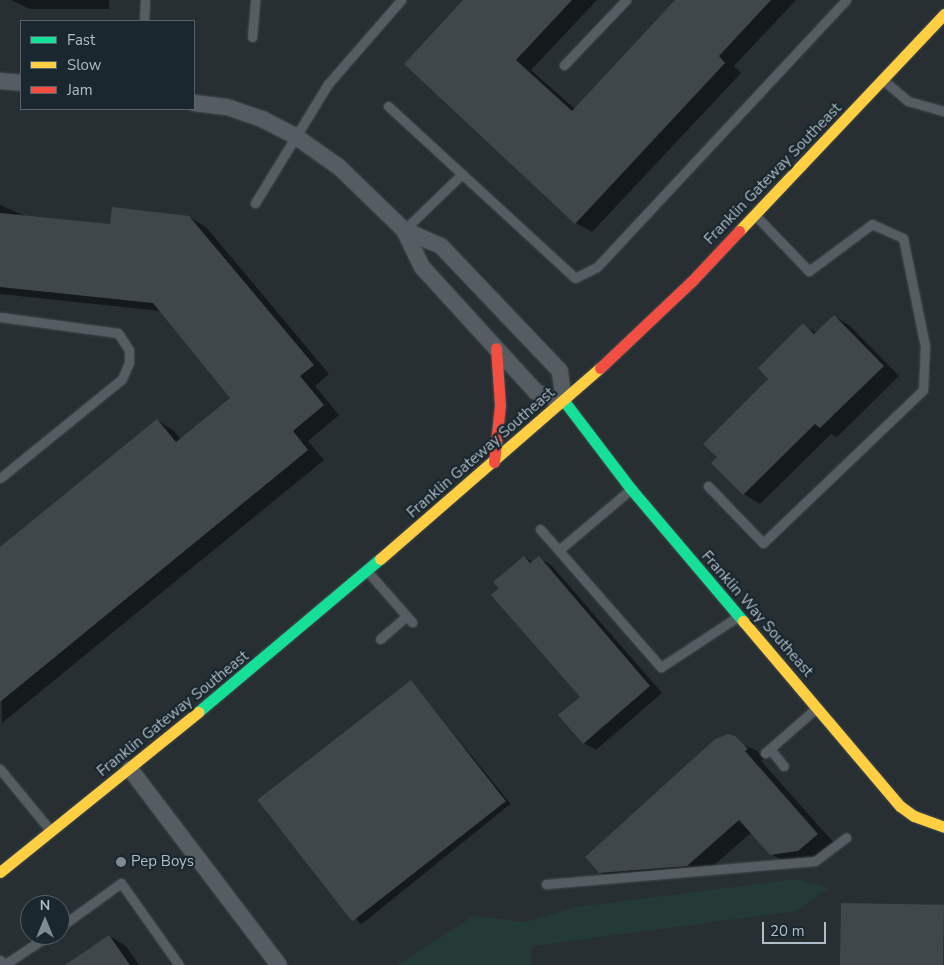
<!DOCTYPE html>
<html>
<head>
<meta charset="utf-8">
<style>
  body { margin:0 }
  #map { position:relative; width:944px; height:965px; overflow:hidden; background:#272f33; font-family:"Nunito Sans",sans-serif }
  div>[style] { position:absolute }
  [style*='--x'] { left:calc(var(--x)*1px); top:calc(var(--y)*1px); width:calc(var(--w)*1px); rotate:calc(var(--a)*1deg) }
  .green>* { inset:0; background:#243a37 }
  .shadow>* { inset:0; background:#0007; transform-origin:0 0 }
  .building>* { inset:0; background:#40474b; transform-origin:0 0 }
  .roads { filter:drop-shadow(0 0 1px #444b4e) drop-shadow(0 0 1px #444b4e) }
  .lane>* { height:9px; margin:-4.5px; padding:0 4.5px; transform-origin:4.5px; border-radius:4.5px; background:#565d62 }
  .street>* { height:16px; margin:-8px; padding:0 8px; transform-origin:8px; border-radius:8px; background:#565d62 }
  .fast>* { height:11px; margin:-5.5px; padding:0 5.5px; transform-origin:5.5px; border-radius:5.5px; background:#16e098 }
  .slow>* { height:11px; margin:-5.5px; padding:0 5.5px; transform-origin:5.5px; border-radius:5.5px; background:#ffcf43 }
  .jam>* { height:11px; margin:-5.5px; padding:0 5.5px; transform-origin:5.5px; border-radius:5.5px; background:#f24e42 }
  .dots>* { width:14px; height:14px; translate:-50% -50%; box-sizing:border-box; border:2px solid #1a272e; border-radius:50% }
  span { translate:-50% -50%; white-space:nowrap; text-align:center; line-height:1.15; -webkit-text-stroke:4.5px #1a272e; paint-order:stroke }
  .street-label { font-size:15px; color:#afbdc6 }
  .poi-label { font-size:15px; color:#afbdc6 }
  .left { translate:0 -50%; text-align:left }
  .legend { position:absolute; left:20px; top:20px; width:175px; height:90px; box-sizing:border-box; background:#1a272e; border:1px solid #56636b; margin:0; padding:6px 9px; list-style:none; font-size:15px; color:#afbdc6 }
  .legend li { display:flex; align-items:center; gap:10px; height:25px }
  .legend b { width:25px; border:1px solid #56636b }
  .north { position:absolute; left:20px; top:895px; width:50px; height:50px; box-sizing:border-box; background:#1a272e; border:1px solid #56636b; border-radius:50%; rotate:0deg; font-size:14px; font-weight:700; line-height:20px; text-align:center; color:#afbdc6 }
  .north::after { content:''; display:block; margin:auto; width:18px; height:22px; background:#7f8b93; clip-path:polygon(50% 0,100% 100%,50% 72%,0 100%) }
  .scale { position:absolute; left:762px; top:922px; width:64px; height:22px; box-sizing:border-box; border:2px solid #afbdc6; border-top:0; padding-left:6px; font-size:15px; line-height:18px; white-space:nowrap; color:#afbdc6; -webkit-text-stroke:4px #1a272e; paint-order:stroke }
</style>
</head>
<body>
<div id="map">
  <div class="green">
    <i style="clip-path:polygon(798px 879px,828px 888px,796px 911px,532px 946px,531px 965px,398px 965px,474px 916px,526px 922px,576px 907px)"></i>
  </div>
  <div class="shadow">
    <i style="clip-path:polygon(11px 0,109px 0,109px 9px,30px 9px)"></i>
    <i style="clip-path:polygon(465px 0,597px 0,531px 70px,575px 109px,676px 0,796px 0,734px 66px,741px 73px,592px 232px,576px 223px,405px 64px)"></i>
    <i style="clip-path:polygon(0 205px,25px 216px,111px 226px,189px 217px,206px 227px,329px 374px,315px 386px,339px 415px,308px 441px,324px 460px,2px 723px,0 549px,157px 420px,173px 430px,181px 439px,232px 398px,161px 311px,0 294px)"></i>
    <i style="clip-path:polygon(834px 316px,850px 326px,899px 376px,837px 437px,831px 434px,760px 504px,744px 494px,713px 463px,803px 325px,817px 333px)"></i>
    <i style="clip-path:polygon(524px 557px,533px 562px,539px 558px,551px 565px,662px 693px,596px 750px,584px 743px,581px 697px)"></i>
    <i style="left:411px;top:681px;width:158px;height:192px;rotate:51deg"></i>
    <i style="clip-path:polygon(722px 736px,756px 750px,764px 759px,761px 761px,834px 843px,815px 860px,788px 863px,771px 854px,752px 832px,704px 874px,616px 882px,600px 872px,586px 857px)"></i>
    <i style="clip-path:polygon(109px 936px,126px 946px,139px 965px,67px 965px)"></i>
  </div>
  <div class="building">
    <i style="clip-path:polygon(463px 0,572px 0,516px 60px,572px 111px,675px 0,771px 0,719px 56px,725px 63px,575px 224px,404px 64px)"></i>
    <i style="clip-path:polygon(112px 207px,189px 216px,314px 365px,300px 376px,324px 405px,293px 431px,308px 450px,0 702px,0 547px,157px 419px,176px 442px,230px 398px,153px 303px,0 287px,0 213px,110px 224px)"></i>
    <i style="clip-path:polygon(834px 315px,884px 366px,820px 428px,815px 424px,743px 495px,711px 463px,717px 457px,703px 444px,768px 379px,758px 368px,803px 323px,814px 334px)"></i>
    <i style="clip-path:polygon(524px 556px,530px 563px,539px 556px,650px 686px,583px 744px,558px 715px,580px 697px,491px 595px,499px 588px,493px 582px)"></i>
    <i style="left:411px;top:680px;width:154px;height:195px;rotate:52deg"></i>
    <i style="clip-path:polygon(728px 734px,735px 736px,748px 749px,745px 751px,818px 834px,798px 851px,770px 855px,739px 820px,687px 866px,599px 873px,585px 857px,715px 739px)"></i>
    <i style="left:841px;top:903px;width:103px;height:62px;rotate:1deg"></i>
    <i style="clip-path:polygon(109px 935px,130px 965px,65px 965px)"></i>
  </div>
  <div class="roads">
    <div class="lane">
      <i style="--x:144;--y:21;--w:21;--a:-87"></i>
      <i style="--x:252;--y:37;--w:37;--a:-85"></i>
      <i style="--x:564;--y:65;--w:90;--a:-46.4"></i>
      <i style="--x:883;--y:80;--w:33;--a:40"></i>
      <i style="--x:908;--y:101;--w:37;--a:16"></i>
      <i style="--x:388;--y:106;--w:254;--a:42.6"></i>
      <i style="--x:575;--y:278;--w:25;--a:-27"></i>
      <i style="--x:597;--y:267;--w:365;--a:-47"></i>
      <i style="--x:255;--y:203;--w:140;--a:-58.5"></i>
      <i style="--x:328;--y:84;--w:111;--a:-49"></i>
      <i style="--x:404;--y:230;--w:81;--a:-44"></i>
      <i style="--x:0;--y:317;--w:119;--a:7.7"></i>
      <i style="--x:118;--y:333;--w:20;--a:57"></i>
      <i style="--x:129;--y:350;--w:13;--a:90"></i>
      <i style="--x:129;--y:363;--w:17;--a:114"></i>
      <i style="--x:122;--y:379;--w:157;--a:140.9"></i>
      <i style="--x:708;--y:486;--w:79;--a:46"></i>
      <i style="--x:763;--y:543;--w:221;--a:-43.7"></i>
      <i style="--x:923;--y:390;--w:44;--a:-87.4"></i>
      <i style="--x:925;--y:346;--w:110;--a:-101.5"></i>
      <i style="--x:903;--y:238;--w:34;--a:-156"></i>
      <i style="--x:872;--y:224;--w:79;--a:143.3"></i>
      <i style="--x:809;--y:271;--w:78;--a:-134"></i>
      <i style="--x:540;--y:529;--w:184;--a:48.8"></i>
      <i style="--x:661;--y:667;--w:93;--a:-33.2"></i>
      <i style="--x:559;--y:550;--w:94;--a:-40.3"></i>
      <i style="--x:368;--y:572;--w:67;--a:48.7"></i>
      <i style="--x:380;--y:639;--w:35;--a:-41"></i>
      <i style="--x:770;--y:749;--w:22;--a:51"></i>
      <i style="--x:765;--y:753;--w:67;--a:-41.3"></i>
      <i style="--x:0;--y:769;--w:80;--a:50.6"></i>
      <i style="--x:546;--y:884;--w:270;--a:-4.9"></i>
      <i style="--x:815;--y:861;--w:39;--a:-37"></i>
      <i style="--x:60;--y:927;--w:75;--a:-35.8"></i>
      <i style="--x:121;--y:883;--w:100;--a:54.7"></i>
      <i style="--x:0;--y:960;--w:6;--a:51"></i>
      <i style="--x:4;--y:965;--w:54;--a:-33.7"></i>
    </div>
    <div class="street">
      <i style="--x:0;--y:81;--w:21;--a:5"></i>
      <i style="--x:194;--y:103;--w:33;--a:7"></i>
      <i style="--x:227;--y:107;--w:37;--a:19"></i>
      <i style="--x:262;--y:119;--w:37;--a:27"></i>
      <i style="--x:295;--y:136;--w:54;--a:35.2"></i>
      <i style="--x:339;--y:167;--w:91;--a:44.1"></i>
      <i style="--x:404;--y:230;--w:41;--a:64.1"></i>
      <i style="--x:422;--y:267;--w:169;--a:47.6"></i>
      <i style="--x:536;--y:392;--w:29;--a:18"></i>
      <i style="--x:564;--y:401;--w:30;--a:-98"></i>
      <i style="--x:560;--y:371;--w:173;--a:-133.6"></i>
      <i style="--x:441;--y:246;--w:40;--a:-156.6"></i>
      <i style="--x:130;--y:769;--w:246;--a:52.8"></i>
    </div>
    <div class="fast">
      <i style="--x:564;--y:401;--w:111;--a:52.7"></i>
      <i style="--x:631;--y:489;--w:173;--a:49.7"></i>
      <i style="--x:198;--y:712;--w:238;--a:-40.1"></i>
    </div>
    <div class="slow">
      <i style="--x:739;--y:231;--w:299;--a:-46.6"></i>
      <i style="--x:380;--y:559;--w:291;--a:-41"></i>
      <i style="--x:743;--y:621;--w:243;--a:49.7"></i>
      <i style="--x:900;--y:806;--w:17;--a:36"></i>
      <i style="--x:914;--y:816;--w:32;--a:20"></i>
      <i style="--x:0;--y:872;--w:255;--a:-38.9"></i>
    </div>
    <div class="jam">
      <i style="--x:600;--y:368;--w:125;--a:-43.4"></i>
      <i style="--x:691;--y:282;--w:70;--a:-46.7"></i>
      <i style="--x:494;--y:462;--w:57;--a:-84"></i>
      <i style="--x:500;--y:405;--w:57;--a:-94"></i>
    </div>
  </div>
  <div class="dots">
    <i style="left:121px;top:862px;background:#7f8b93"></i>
  </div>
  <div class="street-label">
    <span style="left:773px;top:174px;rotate:-46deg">Franklin Gateway Southeast</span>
    <span style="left:481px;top:453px;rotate:-41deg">Franklin Gateway Southeast</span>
    <span style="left:757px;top:614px;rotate:49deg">Franklin Way Southeast</span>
    <span style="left:173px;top:714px;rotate:-39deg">Franklin Gateway Southeast</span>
  </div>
  <div class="poi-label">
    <span class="left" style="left:131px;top:862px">Pep Boys</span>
  </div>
  <ul class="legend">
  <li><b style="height:6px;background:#16e098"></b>Fast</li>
  <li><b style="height:6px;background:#ffcf43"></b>Slow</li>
  <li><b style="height:6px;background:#f24e42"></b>Jam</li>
  </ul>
  <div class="north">N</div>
  <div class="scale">20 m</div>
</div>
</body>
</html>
